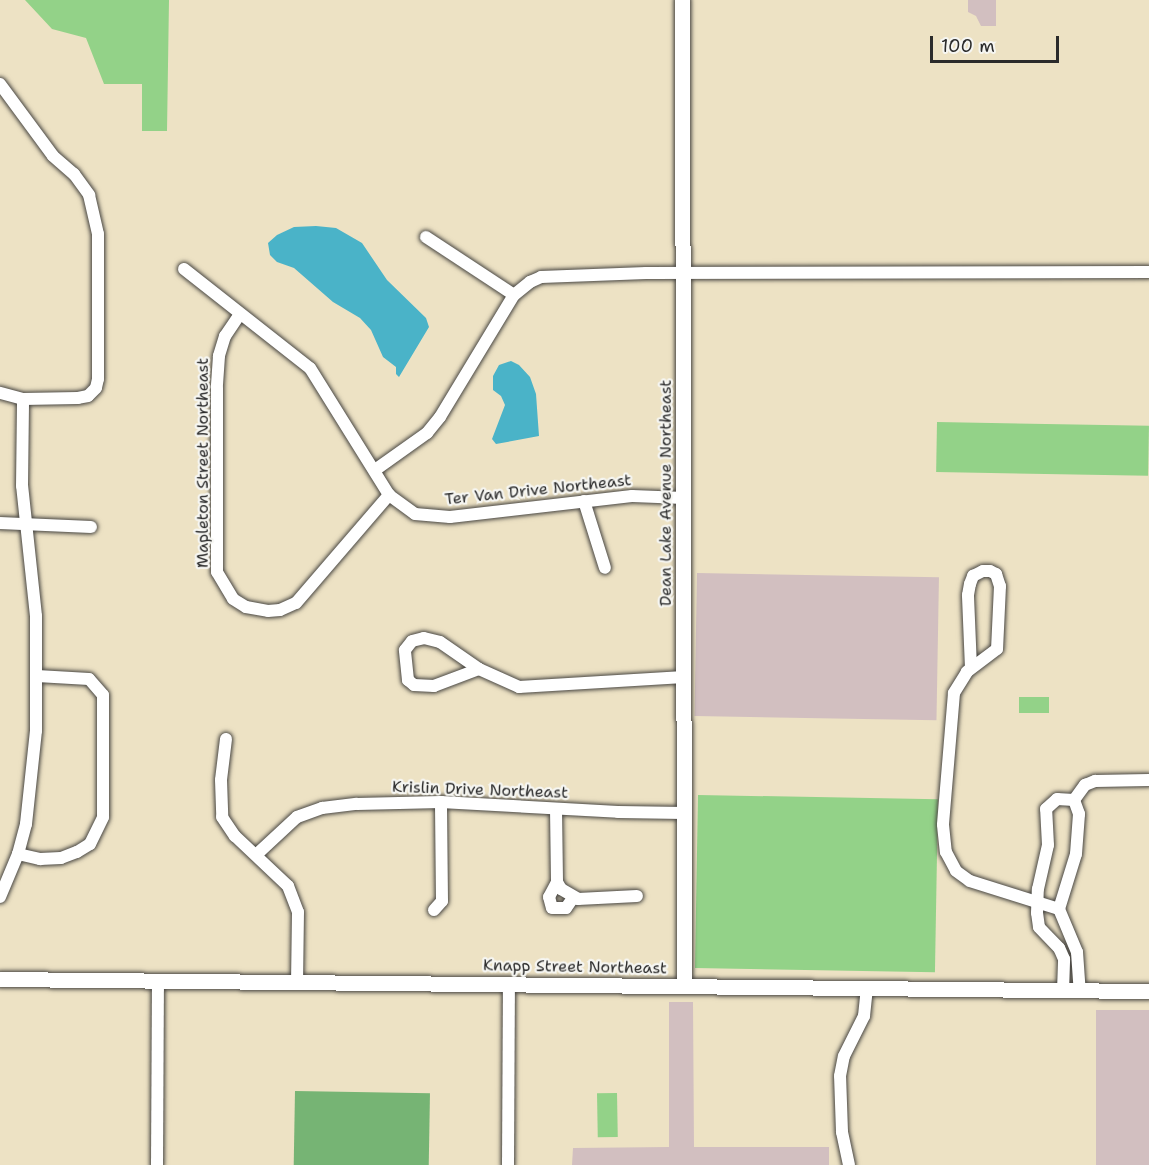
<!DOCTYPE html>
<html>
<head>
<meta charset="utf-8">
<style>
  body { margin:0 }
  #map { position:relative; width:1149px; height:1165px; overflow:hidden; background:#ede2c4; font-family:"Shantell Sans",sans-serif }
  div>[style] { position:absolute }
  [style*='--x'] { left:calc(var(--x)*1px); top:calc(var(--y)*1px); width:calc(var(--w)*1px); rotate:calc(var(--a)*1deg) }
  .industrial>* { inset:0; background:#d2bfc0; transform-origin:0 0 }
  .green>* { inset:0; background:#93d288; transform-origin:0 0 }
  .forest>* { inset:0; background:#76b474; transform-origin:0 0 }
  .water>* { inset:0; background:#4ab3c8 }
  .roads { filter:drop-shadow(0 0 2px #484642) drop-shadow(0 0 2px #484642) }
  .minor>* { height:12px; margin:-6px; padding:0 6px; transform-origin:6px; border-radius:6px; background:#fff }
  .major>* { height:15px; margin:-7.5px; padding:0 7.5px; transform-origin:7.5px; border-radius:7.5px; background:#fff }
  span { translate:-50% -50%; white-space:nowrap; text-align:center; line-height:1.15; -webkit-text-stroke:4.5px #f6f6f2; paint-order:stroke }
  .street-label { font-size:16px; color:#2b2b2b }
  .scale { position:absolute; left:930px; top:36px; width:129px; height:27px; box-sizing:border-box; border:3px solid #2b2b2b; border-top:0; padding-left:8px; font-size:18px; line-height:21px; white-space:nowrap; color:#2b2b2b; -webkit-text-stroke:4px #f6f6f2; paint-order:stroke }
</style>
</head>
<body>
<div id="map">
  <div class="industrial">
    <i style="clip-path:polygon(968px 0,996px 0,996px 26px,981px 26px,976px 16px,968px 12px)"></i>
    <i style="left:697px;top:573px;width:242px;height:143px;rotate:1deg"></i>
    <i style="clip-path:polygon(669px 1002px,693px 1002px,694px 1147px,829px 1147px,829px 1165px,572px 1165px,573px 1148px,669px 1147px)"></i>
    <i style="left:1096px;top:1010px;width:53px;height:155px"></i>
  </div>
  <div class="green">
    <i style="clip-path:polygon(25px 0,169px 0,167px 131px,142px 131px,142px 84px,104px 84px,86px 38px,52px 29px)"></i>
    <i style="left:937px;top:422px;width:212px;height:50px;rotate:1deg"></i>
    <i style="left:1019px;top:697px;width:30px;height:16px"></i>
    <i style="left:698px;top:795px;width:240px;height:173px;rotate:1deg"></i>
    <i style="left:617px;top:1093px;width:44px;height:20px;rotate:89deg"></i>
  </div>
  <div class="forest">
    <i style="left:295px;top:1091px;width:135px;height:74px;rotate:1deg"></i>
  </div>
  <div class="water">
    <i style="clip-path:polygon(316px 226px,336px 228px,362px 243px,387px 280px,426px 318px,429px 327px,399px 377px,396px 374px,396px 367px,383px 357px,371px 330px,360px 318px,333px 302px,294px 268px,277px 262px,270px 255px,268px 243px,277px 235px,294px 227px)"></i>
    <i style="clip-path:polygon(511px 361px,519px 365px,530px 377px,536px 394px,539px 436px,496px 444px,492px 439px,505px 405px,501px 396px,493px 390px,493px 376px,499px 365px)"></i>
  </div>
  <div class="roads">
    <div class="minor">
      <i style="--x:0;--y:84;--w:89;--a:53.6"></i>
      <i style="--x:53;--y:156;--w:28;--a:41"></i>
      <i style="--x:74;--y:174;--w:26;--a:54"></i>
      <i style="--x:89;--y:195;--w:40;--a:77"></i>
      <i style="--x:98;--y:234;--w:145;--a:90"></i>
      <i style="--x:98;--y:379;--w:9;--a:103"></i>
      <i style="--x:96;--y:388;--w:11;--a:135"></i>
      <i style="--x:88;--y:396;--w:10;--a:169"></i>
      <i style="--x:78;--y:398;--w:55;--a:179"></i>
      <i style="--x:23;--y:399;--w:24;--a:-165"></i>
      <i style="--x:426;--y:237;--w:105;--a:33.4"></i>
      <i style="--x:184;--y:269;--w:160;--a:38.2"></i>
      <i style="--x:310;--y:368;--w:150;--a:58.1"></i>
      <i style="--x:389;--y:495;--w:32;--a:36"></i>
      <i style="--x:415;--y:514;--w:35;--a:5"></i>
      <i style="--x:450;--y:517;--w:183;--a:-6.6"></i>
      <i style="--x:632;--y:496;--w:52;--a:2.2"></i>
      <i style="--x:240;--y:314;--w:27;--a:124"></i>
      <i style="--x:225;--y:336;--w:21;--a:107"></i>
      <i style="--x:219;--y:356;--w:32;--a:94"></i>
      <i style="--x:217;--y:388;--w:184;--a:90"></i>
      <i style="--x:217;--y:572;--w:31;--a:59"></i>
      <i style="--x:233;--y:599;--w:15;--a:32"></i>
      <i style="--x:246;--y:607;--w:22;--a:10"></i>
      <i style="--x:268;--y:611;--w:12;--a:-5"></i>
      <i style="--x:280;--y:610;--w:17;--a:-24"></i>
      <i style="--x:296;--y:603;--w:143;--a:-49.3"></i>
      <i style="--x:375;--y:470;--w:64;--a:-35.4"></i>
      <i style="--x:427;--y:433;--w:21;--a:-51"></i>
      <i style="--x:440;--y:417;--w:143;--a:-58.8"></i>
      <i style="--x:514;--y:295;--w:21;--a:-39"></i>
      <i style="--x:530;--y:282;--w:12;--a:-24"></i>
      <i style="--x:541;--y:277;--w:105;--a:-2.2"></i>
      <i style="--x:646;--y:273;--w:503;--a:-0.11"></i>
      <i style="--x:584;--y:501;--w:70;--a:72.6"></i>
      <i style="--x:0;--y:523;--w:91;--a:2.5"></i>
      <i style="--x:424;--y:638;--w:16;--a:14"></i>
      <i style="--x:440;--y:642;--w:47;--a:34.7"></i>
      <i style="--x:479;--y:669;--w:48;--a:159.3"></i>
      <i style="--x:434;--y:686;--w:20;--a:-177"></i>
      <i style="--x:414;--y:685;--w:8;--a:-140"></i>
      <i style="--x:408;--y:680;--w:30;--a:-96"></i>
      <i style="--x:405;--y:650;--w:11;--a:-52"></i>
      <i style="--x:412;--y:641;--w:12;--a:-14"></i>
      <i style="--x:971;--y:668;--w:73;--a:-92.4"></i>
      <i style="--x:968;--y:595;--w:11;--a:-80"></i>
      <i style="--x:970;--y:584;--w:9;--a:-69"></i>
      <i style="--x:973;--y:576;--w:11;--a:-27"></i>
      <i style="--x:983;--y:571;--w:7;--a:0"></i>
      <i style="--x:990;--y:571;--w:7;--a:27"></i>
      <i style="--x:996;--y:574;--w:13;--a:72"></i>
      <i style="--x:1000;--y:586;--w:63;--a:92.7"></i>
      <i style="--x:997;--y:649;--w:38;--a:143"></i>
      <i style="--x:967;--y:672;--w:25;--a:122"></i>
      <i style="--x:954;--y:693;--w:132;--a:94.8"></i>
      <i style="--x:943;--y:825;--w:27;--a:84"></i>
      <i style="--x:946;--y:852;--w:21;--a:62"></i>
      <i style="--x:956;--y:871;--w:17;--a:36"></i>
      <i style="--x:970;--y:881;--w:93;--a:17.5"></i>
      <i style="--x:479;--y:669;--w:44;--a:24.2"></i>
      <i style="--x:519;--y:687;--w:165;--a:-3.5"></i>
      <i style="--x:226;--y:739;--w:41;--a:97"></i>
      <i style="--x:221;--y:780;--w:37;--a:88"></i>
      <i style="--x:222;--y:817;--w:23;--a:56"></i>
      <i style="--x:235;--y:836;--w:73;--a:43.3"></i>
      <i style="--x:288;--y:886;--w:28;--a:69"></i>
      <i style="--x:298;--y:912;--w:70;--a:90.8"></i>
      <i style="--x:1074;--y:800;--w:15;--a:70"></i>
      <i style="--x:1079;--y:814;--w:40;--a:94.3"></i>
      <i style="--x:1076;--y:854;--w:58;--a:107.2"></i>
      <i style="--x:1059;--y:909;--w:47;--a:67.3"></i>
      <i style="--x:1077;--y:952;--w:39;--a:86"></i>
      <i style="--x:1074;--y:800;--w:19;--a:-54"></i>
      <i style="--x:1085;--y:785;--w:11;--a:-22"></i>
      <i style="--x:1095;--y:781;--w:54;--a:-1.1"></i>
      <i style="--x:556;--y:809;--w:73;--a:89.2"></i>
      <i style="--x:557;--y:882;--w:8;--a:60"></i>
      <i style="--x:561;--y:889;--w:20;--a:30"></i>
      <i style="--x:578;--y:899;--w:59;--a:-2.9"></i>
      <i style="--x:18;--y:854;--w:23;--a:13"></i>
      <i style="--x:40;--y:859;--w:21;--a:-3"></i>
      <i style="--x:61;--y:858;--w:17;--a:-21"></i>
      <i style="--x:77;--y:852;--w:15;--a:-32"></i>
      <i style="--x:90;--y:844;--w:30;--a:-64"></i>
      <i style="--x:103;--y:817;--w:122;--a:-90"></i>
      <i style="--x:103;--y:695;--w:21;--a:-131"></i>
      <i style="--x:89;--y:679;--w:52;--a:-176.7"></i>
      <i style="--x:256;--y:855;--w:56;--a:-42.8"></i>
      <i style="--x:297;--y:817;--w:27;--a:-20"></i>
      <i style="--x:322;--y:808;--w:35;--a:-7"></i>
      <i style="--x:357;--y:804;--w:84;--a:-1.4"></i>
      <i style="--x:441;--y:802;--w:177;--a:3.2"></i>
      <i style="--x:618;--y:812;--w:66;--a:0.9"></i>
      <i style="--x:557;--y:882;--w:17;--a:118"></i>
      <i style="--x:549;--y:897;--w:11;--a:75"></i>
      <i style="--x:552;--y:908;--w:14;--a:0"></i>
      <i style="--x:566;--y:908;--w:12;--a:-55"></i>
      <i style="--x:0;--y:897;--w:47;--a:-67.3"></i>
      <i style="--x:18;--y:854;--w:31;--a:-75"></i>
      <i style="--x:26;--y:824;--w:94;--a:-83.9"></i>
      <i style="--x:36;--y:731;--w:115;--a:-90"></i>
      <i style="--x:36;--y:616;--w:131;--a:-96.1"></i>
      <i style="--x:22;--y:486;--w:87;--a:-89.3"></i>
      <i style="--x:434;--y:910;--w:12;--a:-48"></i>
      <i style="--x:442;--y:901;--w:99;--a:-90.6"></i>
      <i style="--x:1063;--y:991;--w:32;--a:-88"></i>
      <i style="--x:1064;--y:959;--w:12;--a:-114"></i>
      <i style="--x:1059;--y:948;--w:29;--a:-134"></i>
      <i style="--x:1039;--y:927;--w:14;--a:-98"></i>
      <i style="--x:1037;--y:913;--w:24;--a:-88"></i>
      <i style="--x:1038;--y:889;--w:45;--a:-77.2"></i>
      <i style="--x:1048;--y:845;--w:36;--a:-93"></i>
      <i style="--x:1046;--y:809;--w:15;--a:-42"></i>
      <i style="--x:1057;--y:799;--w:17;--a:3"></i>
      <i style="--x:157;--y:1165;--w:184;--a:-89.7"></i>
      <i style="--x:508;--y:1165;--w:180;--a:-89.7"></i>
      <i style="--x:849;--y:1165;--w:34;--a:-102"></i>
      <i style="--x:842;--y:1132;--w:56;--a:-92"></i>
      <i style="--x:840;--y:1076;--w:20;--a:-79"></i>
      <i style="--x:844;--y:1056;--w:45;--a:-63.4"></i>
      <i style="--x:864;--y:1016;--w:27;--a:-84"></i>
    </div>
    <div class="major">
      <i style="--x:682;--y:0;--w:986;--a:89.88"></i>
      <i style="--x:0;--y:979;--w:1149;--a:0.6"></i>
    </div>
  </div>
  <div class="street-label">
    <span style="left:203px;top:463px;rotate:-90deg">Mapleton Street Northeast</span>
    <span style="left:538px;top:490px;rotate:-6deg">Ter Van Drive Northeast</span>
    <span style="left:666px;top:493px;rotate:-90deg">Dean Lake Avenue Northeast</span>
    <span style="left:480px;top:790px;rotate:2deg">Krislin Drive Northeast</span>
    <span style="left:575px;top:967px;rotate:1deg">Knapp Street Northeast</span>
  </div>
  <div class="scale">100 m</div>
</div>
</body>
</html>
